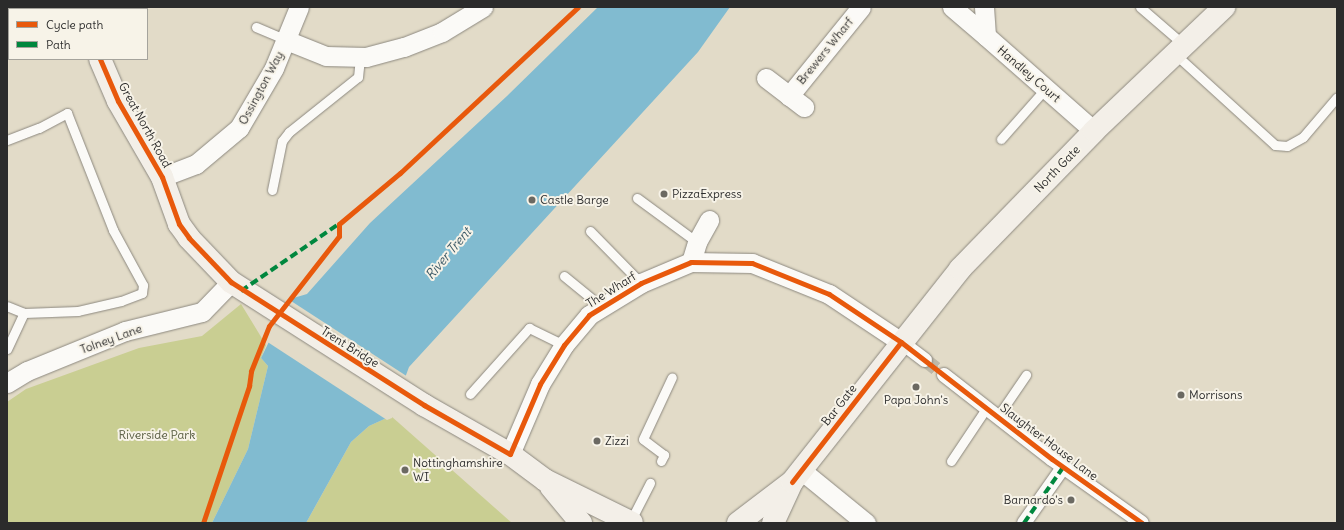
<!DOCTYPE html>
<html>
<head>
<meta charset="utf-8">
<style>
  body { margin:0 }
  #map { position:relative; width:1344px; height:530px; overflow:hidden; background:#e2dbc8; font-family:Delius,sans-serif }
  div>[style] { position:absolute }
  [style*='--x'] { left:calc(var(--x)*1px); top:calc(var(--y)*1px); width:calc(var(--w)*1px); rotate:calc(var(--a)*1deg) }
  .green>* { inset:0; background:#c9ce92 }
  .water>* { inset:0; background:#81bbd0 }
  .pier>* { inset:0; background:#e2dbc8 }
  .pedestrian-tunnel>* { height:14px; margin-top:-7px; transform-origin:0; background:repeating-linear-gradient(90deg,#bdb8a9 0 14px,transparent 0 21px) }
  .roads { filter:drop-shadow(0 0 1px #8c887f) drop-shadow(0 0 1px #8c887f) }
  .service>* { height:9px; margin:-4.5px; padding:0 4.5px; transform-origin:4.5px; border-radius:4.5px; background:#fbfaf7 }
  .pedestrian>* { height:14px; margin:-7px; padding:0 7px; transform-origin:7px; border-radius:7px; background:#fbfaf7 }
  .minor>* { height:19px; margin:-9.5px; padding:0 9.5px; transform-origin:9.5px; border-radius:9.5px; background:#fbfaf7 }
  .secondary>* { height:22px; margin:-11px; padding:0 11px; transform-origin:11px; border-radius:11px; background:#f3efe8 }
  .quiet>* { height:4px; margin-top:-2px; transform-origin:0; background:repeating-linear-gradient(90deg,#00873e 0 8px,transparent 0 12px) }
  .cycleway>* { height:5px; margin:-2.5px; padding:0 2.5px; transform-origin:2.5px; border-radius:2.5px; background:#e8590c }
  .dots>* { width:11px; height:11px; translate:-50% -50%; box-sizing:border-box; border:2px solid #f7f3e8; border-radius:50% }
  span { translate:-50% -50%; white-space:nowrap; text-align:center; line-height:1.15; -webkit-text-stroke:4px #f7f3e8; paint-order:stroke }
  .street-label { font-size:12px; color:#2b2b2b }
  .poi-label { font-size:12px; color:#2b2b2b }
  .left { translate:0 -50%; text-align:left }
  .right { translate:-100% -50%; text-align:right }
  .park-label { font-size:12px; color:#54593d }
  .water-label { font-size:13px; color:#3a5866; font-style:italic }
  .frame { position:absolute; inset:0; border:8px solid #2b2b2b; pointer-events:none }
  .legend { position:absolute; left:8px; top:8px; width:140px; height:52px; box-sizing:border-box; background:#f7f3e8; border:1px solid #a5a39c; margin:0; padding:5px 7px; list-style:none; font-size:12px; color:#2b2b2b }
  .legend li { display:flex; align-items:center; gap:8px; height:20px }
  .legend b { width:20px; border:1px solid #a5a39c }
</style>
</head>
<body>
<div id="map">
  <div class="green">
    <i style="clip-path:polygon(241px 304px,266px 345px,261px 358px,268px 366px,248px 449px,212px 523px,7px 523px,7px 402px,26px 389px,139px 348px,202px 336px)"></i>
    <i style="clip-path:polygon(391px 416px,512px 523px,306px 523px,351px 442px,369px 426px)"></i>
  </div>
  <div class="water">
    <i style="clip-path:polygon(598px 7px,730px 7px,698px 52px,409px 367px,391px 416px,369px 426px,351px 442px,306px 523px,212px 523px,248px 449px,268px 366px,261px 358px,290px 299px,307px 294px,370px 223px,507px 96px)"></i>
  </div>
  <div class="pier">
    <i style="clip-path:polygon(288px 299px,408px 377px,392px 418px,387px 420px,266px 341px)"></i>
  </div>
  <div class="pedestrian-tunnel">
    <i style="--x:925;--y:360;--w:24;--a:38"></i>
  </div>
  <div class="roads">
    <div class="service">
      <i style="--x:1140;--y:7;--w:58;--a:40.8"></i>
      <i style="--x:256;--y:27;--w:33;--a:23"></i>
      <i style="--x:1175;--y:54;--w:135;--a:42.3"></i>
      <i style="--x:1275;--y:145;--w:12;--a:5"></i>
      <i style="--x:1287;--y:146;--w:18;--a:-29"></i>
      <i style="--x:1303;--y:137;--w:52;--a:-49.6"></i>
      <i style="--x:1001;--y:139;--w:68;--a:-48.6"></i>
      <i style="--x:7;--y:140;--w:34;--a:-21"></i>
      <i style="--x:39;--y:128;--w:32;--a:-28"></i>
      <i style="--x:67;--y:113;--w:126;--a:68.5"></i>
      <i style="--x:113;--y:230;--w:63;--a:61.4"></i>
      <i style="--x:143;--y:285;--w:8;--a:97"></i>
      <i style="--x:142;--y:293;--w:22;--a:159"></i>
      <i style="--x:121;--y:301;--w:44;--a:166.9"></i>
      <i style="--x:78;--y:311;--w:54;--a:177.9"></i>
      <i style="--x:24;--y:313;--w:18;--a:-158"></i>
      <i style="--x:272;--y:190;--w:50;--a:-78.5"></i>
      <i style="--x:282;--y:141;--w:11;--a:-52"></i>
      <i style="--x:289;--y:132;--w:88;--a:-38.6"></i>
      <i style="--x:358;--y:77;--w:20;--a:-84"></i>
      <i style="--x:637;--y:198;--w:74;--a:36.3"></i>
      <i style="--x:590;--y:231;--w:73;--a:45.6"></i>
      <i style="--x:564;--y:276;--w:49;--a:39.2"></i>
      <i style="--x:7;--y:349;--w:40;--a:-65"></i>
      <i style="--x:470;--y:394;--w:89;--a:-48.2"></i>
      <i style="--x:529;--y:328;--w:39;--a:26"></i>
      <i style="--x:998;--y:416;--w:50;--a:-55.7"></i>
      <i style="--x:661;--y:461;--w:7;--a:-63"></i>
      <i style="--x:664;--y:455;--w:26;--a:-143"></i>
      <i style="--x:643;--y:439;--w:68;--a:-64.9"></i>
      <i style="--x:951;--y:461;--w:65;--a:-56.3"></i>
      <i style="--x:630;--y:522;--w:44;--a:-62.9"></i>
    </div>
    <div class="pedestrian">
      <i style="--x:901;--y:342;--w:30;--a:37"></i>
      <i style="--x:944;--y:375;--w:137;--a:37.9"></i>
      <i style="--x:1052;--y:459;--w:110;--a:35.4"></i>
      <i style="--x:1024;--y:523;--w:70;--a:-54.9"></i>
    </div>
    <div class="minor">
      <i style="--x:952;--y:7;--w:45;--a:40.5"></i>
      <i style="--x:984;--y:7;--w:29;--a:86"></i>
      <i style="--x:986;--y:36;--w:144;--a:41.3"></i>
      <i style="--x:286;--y:40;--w:43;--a:21.8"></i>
      <i style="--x:326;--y:56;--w:40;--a:1.4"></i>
      <i style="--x:366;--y:57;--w:39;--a:-15"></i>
      <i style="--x:404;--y:47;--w:41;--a:-21.5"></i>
      <i style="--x:442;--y:32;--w:48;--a:-31.4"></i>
      <i style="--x:766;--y:78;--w:48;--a:37.3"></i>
      <i style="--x:789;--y:96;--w:114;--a:-51"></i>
      <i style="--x:162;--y:177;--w:36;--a:-21"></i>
      <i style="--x:196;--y:164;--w:56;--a:-39.9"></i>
      <i style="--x:239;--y:128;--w:69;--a:-59.7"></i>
      <i style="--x:274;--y:68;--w:66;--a:-67.7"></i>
      <i style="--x:691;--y:262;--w:21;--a:-73"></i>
      <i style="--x:697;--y:242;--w:25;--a:-61"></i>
      <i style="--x:7;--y:383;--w:23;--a:-31"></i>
      <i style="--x:27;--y:371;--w:106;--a:-22.2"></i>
      <i style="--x:125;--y:331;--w:79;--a:-13.9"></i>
      <i style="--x:202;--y:312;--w:42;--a:-46"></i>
      <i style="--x:510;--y:454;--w:76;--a:-66.8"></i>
      <i style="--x:540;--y:384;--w:46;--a:-58.4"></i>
      <i style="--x:564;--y:345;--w:39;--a:-50"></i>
      <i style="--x:589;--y:315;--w:61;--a:-31.6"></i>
      <i style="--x:641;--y:283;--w:54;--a:-22.8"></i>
      <i style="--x:691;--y:262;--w:61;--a:0.9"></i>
      <i style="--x:752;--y:263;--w:83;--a:21.9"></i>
      <i style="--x:829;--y:294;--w:87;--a:33.7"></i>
      <i style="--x:801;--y:470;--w:84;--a:39.2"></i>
    </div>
    <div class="secondary">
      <i style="--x:78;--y:7;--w:2;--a:63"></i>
      <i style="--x:100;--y:59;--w:46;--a:66.8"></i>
      <i style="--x:118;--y:101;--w:88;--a:59.9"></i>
      <i style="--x:162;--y:177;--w:50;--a:70.1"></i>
      <i style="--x:179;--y:224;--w:17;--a:54"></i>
      <i style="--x:189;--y:238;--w:61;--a:46.3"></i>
      <i style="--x:231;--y:282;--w:229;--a:32.5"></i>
      <i style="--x:424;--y:405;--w:99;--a:29.7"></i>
      <i style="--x:510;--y:454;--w:44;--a:36.6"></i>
      <i style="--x:545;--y:480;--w:97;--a:26.3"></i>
      <i style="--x:551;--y:487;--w:47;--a:50.2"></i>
      <i style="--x:738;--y:523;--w:64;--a:-37.4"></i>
      <i style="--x:773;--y:523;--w:45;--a:-65.1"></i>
      <i style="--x:792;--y:482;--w:271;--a:-51.7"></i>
      <i style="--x:960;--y:269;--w:192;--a:-45.8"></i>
      <i style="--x:1094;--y:131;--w:180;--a:-43.6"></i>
    </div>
  </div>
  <div class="quiet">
    <i style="--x:241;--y:291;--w:120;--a:-34.5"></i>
    <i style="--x:1024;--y:523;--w:70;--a:-54.9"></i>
  </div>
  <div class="cycleway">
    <i style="--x:100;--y:59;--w:46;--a:66.8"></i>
    <i style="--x:118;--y:101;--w:88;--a:59.9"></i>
    <i style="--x:162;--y:177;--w:50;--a:70.1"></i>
    <i style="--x:179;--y:224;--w:17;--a:54"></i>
    <i style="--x:189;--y:238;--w:61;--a:46.3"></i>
    <i style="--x:231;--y:282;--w:229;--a:32.5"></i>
    <i style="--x:424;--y:405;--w:99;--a:29.7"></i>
    <i style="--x:510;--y:454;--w:76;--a:-66.8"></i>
    <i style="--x:540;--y:384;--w:46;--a:-58.4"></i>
    <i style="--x:564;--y:345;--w:39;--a:-50"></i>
    <i style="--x:589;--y:315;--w:61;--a:-31.6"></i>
    <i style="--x:641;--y:283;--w:54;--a:-22.8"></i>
    <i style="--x:691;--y:262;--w:61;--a:0.9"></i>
    <i style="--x:752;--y:263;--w:83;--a:21.9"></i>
    <i style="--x:829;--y:294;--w:87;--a:33.7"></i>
    <i style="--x:901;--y:342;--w:191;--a:37.8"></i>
    <i style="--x:1052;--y:459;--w:110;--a:35.4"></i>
    <i style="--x:792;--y:482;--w:177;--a:-52.1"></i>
    <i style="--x:203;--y:523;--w:145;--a:-71.4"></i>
    <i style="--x:249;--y:386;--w:15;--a:-82"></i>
    <i style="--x:251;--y:371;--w:48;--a:-68.2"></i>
    <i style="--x:269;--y:326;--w:114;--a:-52.1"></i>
    <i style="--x:339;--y:236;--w:12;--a:-90"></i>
    <i style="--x:339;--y:224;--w:80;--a:-39.9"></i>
    <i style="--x:400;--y:173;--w:243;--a:-43"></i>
  </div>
  <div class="dots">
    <i style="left:664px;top:194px;background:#6b6962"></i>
    <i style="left:532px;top:200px;background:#6b6962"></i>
    <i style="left:916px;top:387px;background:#6b6962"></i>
    <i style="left:1181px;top:395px;background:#6b6962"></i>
    <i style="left:597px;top:441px;background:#6b6962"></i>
    <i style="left:405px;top:470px;background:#6b6962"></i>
    <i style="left:1071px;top:500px;background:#6b6962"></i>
  </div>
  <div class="street-label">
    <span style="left:825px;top:51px;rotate:-51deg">Brewers Wharf</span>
    <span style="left:1029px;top:74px;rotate:41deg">Handley Court</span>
    <span style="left:261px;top:88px;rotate:-62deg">Ossington Way</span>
    <span style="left:145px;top:125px;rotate:61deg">Great North Road</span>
    <span style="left:1057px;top:169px;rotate:-46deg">North Gate</span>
    <span style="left:611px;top:290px;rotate:-32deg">The Wharf</span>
    <span style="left:111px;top:339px;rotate:-20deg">Tolney Lane</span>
    <span style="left:350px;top:347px;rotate:32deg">Trent Bridge</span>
    <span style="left:839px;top:405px;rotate:-52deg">Bar Gate</span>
    <span style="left:1049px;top:442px;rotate:37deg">Slaughter House Lane</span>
  </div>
  <div class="poi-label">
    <span class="left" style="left:672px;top:194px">PizzaExpress</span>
    <span class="left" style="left:540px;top:200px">Castle Barge</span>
    <span class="left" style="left:1189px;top:395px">Morrisons</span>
    <span style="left:916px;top:400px">Papa John's</span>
    <span class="left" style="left:605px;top:441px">Zizzi</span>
    <span class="left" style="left:413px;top:470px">Nottinghamshire<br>WI</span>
    <span class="right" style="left:1063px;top:500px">Barnardo's</span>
  </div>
  <div class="park-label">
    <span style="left:157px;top:435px">Riverside Park</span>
  </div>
  <div class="water-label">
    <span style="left:449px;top:254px;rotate:-50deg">River Trent</span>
  </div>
  <div class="frame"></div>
  <ul class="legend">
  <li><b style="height:5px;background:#e8590c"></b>Cycle path</li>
  <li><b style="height:5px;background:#00873e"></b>Path</li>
  </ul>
</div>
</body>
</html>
